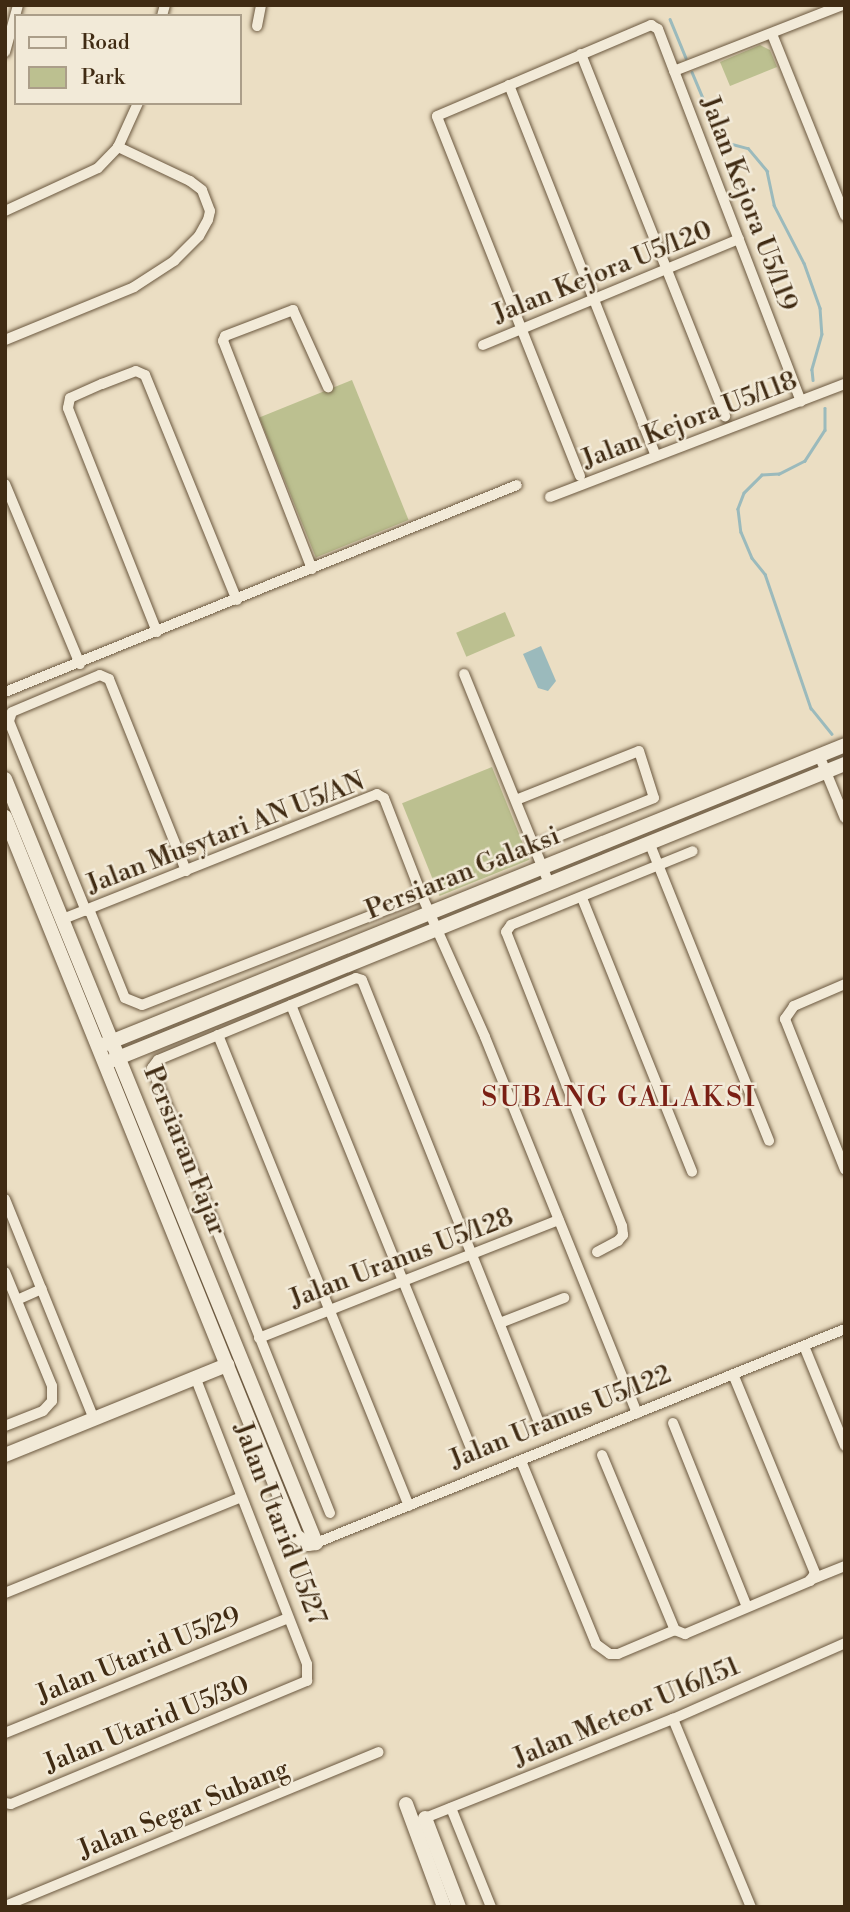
<!DOCTYPE html>
<html>
<head>
<meta charset="utf-8">
<style>
  body { margin:0 }
  #map { position:relative; width:850px; height:1912px; overflow:hidden; background:#ebdec3; font-family:"Libre Bodoni",serif }
  div>[style] { position:absolute }
  [style*='--x'] { left:calc(var(--x)*1px); top:calc(var(--y)*1px); width:calc(var(--w)*1px); rotate:calc(var(--a)*1deg) }
  .green>* { inset:0; background:#bcc090; transform-origin:0 0 }
  .water>* { inset:0; background:#9bbabc }
  .stream>* { height:2.5px; margin:-1.25px; padding:0 1.25px; transform-origin:1.25px; border-radius:1.25px; background:#9bbabc }
  .roads { filter:drop-shadow(0 0 2px #6b583f) drop-shadow(0 0 2px #6b583f) }
  .street>* { height:10px; margin:-5px; padding:0 5px; transform-origin:5px; border-radius:5px; background:#f2ead8 }
  .secondary>* { height:14px; margin:-7px; padding:0 7px; transform-origin:7px; border-radius:7px; background:#f2ead8 }
  span { translate:-50% -50%; white-space:nowrap; text-align:center; line-height:1.15; -webkit-text-stroke:5px #f2ead8; paint-order:stroke }
  .street-label { font-size:26px; color:#402b13 }
  .neighbourhood-label { font-size:28px; color:#7a1f14; letter-spacing:2px }
  .frame { position:absolute; inset:0; border:7px solid #402b13; pointer-events:none }
  .legend { position:absolute; left:14px; top:14px; width:228px; height:91px; box-sizing:border-box; background:#f2ead8; border:2px solid #ab9e89; margin:0; padding:9px 12px; list-style:none; font-size:21px; color:#402b13 }
  .legend li { display:flex; align-items:center; gap:14px; height:35px }
  .legend b { width:35px; border:2px solid #ab9e89 }
</style>
</head>
<body>
<div id="map">
  <div class="green">
    <i style="clip-path:polygon(760px 45px,770px 50px,777px 67px,730px 86px,720px 62px)"></i>
    <i style="left:352px;top:380px;width:151px;height:100px;rotate:68deg"></i>
    <i style="left:505px;top:612px;width:26px;height:53px;rotate:67deg"></i>
    <i style="left:492px;top:767px;width:100px;height:97px;rotate:68deg"></i>
  </div>
  <div class="water">
    <i style="clip-path:polygon(541px 646px,556px 681px,548px 691px,538px 688px,523px 654px)"></i>
  </div>
  <div class="stream">
    <i style="--x:670;--y:19;--w:42;--a:67.7"></i>
    <i style="--x:692;--y:72;--w:75;--a:67.2"></i>
    <i style="--x:721;--y:141;--w:28;--a:15"></i>
    <i style="--x:748;--y:148;--w:30;--a:50"></i>
    <i style="--x:767;--y:171;--w:35;--a:78"></i>
    <i style="--x:774;--y:205;--w:65;--a:62.7"></i>
    <i style="--x:804;--y:263;--w:48;--a:70.4"></i>
    <i style="--x:820;--y:308;--w:26;--a:86"></i>
    <i style="--x:822;--y:334;--w:37;--a:106"></i>
    <i style="--x:812;--y:370;--w:10;--a:84"></i>
    <i style="--x:825;--y:408;--w:22;--a:90"></i>
    <i style="--x:825;--y:430;--w:37;--a:123"></i>
    <i style="--x:805;--y:461;--w:29;--a:153"></i>
    <i style="--x:779;--y:474;--w:17;--a:177"></i>
    <i style="--x:762;--y:475;--w:25;--a:135"></i>
    <i style="--x:744;--y:493;--w:17;--a:111"></i>
    <i style="--x:738;--y:509;--w:23;--a:83"></i>
    <i style="--x:741;--y:532;--w:28;--a:67"></i>
    <i style="--x:752;--y:558;--w:21;--a:51"></i>
    <i style="--x:765;--y:574;--w:142;--a:71.1"></i>
    <i style="--x:811;--y:708;--w:33;--a:51"></i>
  </div>
  <div class="roads">
    <div class="street">
      <i style="--x:162;--y:16;--w:11;--a:-75"></i>
      <i style="--x:257;--y:26;--w:21;--a:-79"></i>
      <i style="--x:772;--y:34;--w:196;--a:68.1"></i>
      <i style="--x:5;--y:52;--w:49;--a:-74.5"></i>
      <i style="--x:581;--y:54;--w:390;--a:68.3"></i>
      <i style="--x:674;--y:71;--w:180;--a:-21.4"></i>
      <i style="--x:509;--y:85;--w:399;--a:68.4"></i>
      <i style="--x:5;--y:211;--w:102;--a:-24.8"></i>
      <i style="--x:98;--y:168;--w:29;--a:-46"></i>
      <i style="--x:118;--y:147;--w:48;--a:-65.6"></i>
      <i style="--x:5;--y:340;--w:139;--a:-22.3"></i>
      <i style="--x:134;--y:287;--w:48;--a:-33"></i>
      <i style="--x:174;--y:261;--w:35;--a:-45"></i>
      <i style="--x:199;--y:236;--w:18;--a:-61"></i>
      <i style="--x:208;--y:220;--w:9;--a:-77"></i>
      <i style="--x:210;--y:211;--w:22;--a:-111"></i>
      <i style="--x:202;--y:190;--w:15;--a:-143"></i>
      <i style="--x:190;--y:181;--w:80;--a:-154.7"></i>
      <i style="--x:483;--y:345;--w:277;--a:-22.5"></i>
      <i style="--x:580;--y:476;--w:387;--a:-111.7"></i>
      <i style="--x:437;--y:116;--w:233;--a:-23"></i>
      <i style="--x:651;--y:25;--w:8;--a:30"></i>
      <i style="--x:658;--y:29;--w:399;--a:69"></i>
      <i style="--x:5;--y:484;--w:195;--a:67.4"></i>
      <i style="--x:550;--y:497;--w:316;--a:-21"></i>
      <i style="--x:312;--y:569;--w:245;--a:-111.3"></i>
      <i style="--x:223;--y:341;--w:5;--a:-68"></i>
      <i style="--x:225;--y:336;--w:73;--a:-20.9"></i>
      <i style="--x:293;--y:310;--w:85;--a:65.6"></i>
      <i style="--x:157;--y:632;--w:241;--a:-111.7"></i>
      <i style="--x:68;--y:408;--w:10;--a:-79"></i>
      <i style="--x:70;--y:398;--w:35;--a:-24"></i>
      <i style="--x:102;--y:384;--w:36;--a:-21"></i>
      <i style="--x:136;--y:371;--w:10;--a:24"></i>
      <i style="--x:145;--y:375;--w:243;--a:67.8"></i>
      <i style="--x:464;--y:674;--w:226;--a:67.9"></i>
      <i style="--x:5;--y:692;--w:552;--a:-22.01"></i>
      <i style="--x:819;--y:755;--w:68;--a:67.6"></i>
      <i style="--x:516;--y:800;--w:132;--a:-21.7"></i>
      <i style="--x:639;--y:751;--w:49;--a:72.3"></i>
      <i style="--x:654;--y:798;--w:129;--a:158.2"></i>
      <i style="--x:649;--y:842;--w:322;--a:68.1"></i>
      <i style="--x:582;--y:898;--w:295;--a:68.1"></i>
      <i style="--x:89;--y:909;--w:96;--a:68"></i>
      <i style="--x:125;--y:998;--w:18;--a:22"></i>
      <i style="--x:142;--y:1005;--w:300;--a:-21.3"></i>
      <i style="--x:422;--y:896;--w:154;--a:65.9"></i>
      <i style="--x:485;--y:1037;--w:406;--a:68"></i>
      <i style="--x:86;--y:911;--w:205;--a:-112.1"></i>
      <i style="--x:9;--y:721;--w:9;--a:-72"></i>
      <i style="--x:12;--y:712;--w:95;--a:-22.8"></i>
      <i style="--x:100;--y:675;--w:10;--a:24"></i>
      <i style="--x:109;--y:679;--w:207;--a:68.1"></i>
      <i style="--x:63;--y:919;--w:338;--a:-21.7"></i>
      <i style="--x:377;--y:794;--w:8;--a:30"></i>
      <i style="--x:384;--y:798;--w:105;--a:68.8"></i>
      <i style="--x:845;--y:984;--w:56;--a:156.7"></i>
      <i style="--x:794;--y:1006;--w:16;--a:125"></i>
      <i style="--x:785;--y:1019;--w:162;--a:68.3"></i>
      <i style="--x:291;--y:1005;--w:484;--a:67.9"></i>
      <i style="--x:218;--y:1035;--w:508;--a:67.93"></i>
      <i style="--x:5;--y:1199;--w:237;--a:68"></i>
      <i style="--x:597;--y:1252;--w:24;--a:-28"></i>
      <i style="--x:618;--y:1241;--w:8;--a:-50"></i>
      <i style="--x:623;--y:1235;--w:9;--a:-96"></i>
      <i style="--x:622;--y:1226;--w:316;--a:-111.5"></i>
      <i style="--x:506;--y:932;--w:9;--a:-54"></i>
      <i style="--x:511;--y:925;--w:196;--a:-22.1"></i>
      <i style="--x:5;--y:1272;--w:123;--a:67.6"></i>
      <i style="--x:52;--y:1386;--w:15;--a:90"></i>
      <i style="--x:52;--y:1401;--w:13;--a:132"></i>
      <i style="--x:43;--y:1411;--w:41;--a:158.5"></i>
      <i style="--x:17;--y:1300;--w:27;--a:-24"></i>
      <i style="--x:500;--y:1323;--w:69;--a:-21.3"></i>
      <i style="--x:259;--y:1338;--w:322;--a:-21.5"></i>
      <i style="--x:804;--y:1346;--w:108;--a:67.7"></i>
      <i style="--x:673;--y:1423;--w:198;--a:68.1"></i>
      <i style="--x:602;--y:1455;--w:190;--a:67.4"></i>
      <i style="--x:521;--y:1461;--w:198;--a:67.7"></i>
      <i style="--x:596;--y:1644;--w:17;--a:36"></i>
      <i style="--x:610;--y:1654;--w:8;--a:0"></i>
      <i style="--x:618;--y:1654;--w:62;--a:-22.8"></i>
      <i style="--x:675;--y:1630;--w:11;--a:22"></i>
      <i style="--x:685;--y:1634;--w:136;--a:-23"></i>
      <i style="--x:810;--y:1581;--w:9;--a:-58"></i>
      <i style="--x:815;--y:1573;--w:215;--a:-112.4"></i>
      <i style="--x:330;--y:1513;--w:479;--a:-111.8"></i>
      <i style="--x:152;--y:1068;--w:10;--a:-53"></i>
      <i style="--x:158;--y:1060;--w:214;--a:-22.5"></i>
      <i style="--x:356;--y:978;--w:6;--a:18"></i>
      <i style="--x:362;--y:980;--w:476;--a:68.2"></i>
      <i style="--x:539;--y:1422;--w:5;--a:11"></i>
      <i style="--x:544;--y:1423;--w:20;--a:-20"></i>
      <i style="--x:316;--y:1543;--w:571;--a:-22.03"></i>
      <i style="--x:810;--y:1580;--w:38;--a:-22"></i>
      <i style="--x:5;--y:1593;--w:255;--a:-22.1"></i>
      <i style="--x:673;--y:1719;--w:204;--a:67.5"></i>
      <i style="--x:5;--y:1733;--w:305;--a:-22.1"></i>
      <i style="--x:5;--y:1803;--w:6;--a:9"></i>
      <i style="--x:11;--y:1804;--w:321;--a:-22.6"></i>
      <i style="--x:307;--y:1681;--w:17;--a:-90"></i>
      <i style="--x:307;--y:1664;--w:308;--a:-111.3"></i>
      <i style="--x:451;--y:1808;--w:107;--a:68"></i>
      <i style="--x:425;--y:1818;--w:267;--a:-21.8"></i>
      <i style="--x:673;--y:1719;--w:188;--a:-23.8"></i>
      <i style="--x:5;--y:1906;--w:404;--a:-22.4"></i>
    </div>
    <div class="secondary">
      <i style="--x:5;--y:779;--w:825;--a:67.85"></i>
      <i style="--x:316;--y:1543;--w:8;--a:173"></i>
      <i style="--x:308;--y:1544;--w:14;--a:-146"></i>
      <i style="--x:296;--y:1536;--w:776;--a:-112.03"></i>
      <i style="--x:103;--y:1045;--w:800;--a:-22.01"></i>
      <i style="--x:113;--y:1060;--w:790;--a:-22.02"></i>
      <i style="--x:5;--y:1455;--w:240;--a:-22.1"></i>
      <i style="--x:406;--y:1804;--w:110;--a:69.7"></i>
      <i style="--x:425;--y:1818;--w:95;--a:69.1"></i>
    </div>
  </div>
  <div class="street-label">
    <span style="left:748px;top:204px;rotate:69deg">Jalan Kejora U5/119</span>
    <span style="left:603px;top:273px;rotate:-22deg">Jalan Kejora U5/120</span>
    <span style="left:690px;top:421px;rotate:-21deg">Jalan Kejora U5/118</span>
    <span style="left:226px;top:834px;rotate:-21deg">Jalan Musytari AN U5/AN</span>
    <span style="left:463px;top:874px;rotate:-22deg">Persiaran Galaksi</span>
    <span style="left:184px;top:1151px;rotate:68deg">Persiaran Fajar</span>
    <span style="left:402px;top:1259px;rotate:-21deg">Jalan Uranus U5/128</span>
    <span style="left:561px;top:1418px;rotate:-22deg">Jalan Uranus U5/122</span>
    <span style="left:279px;top:1524px;rotate:69deg">Jalan Utarid U5/27</span>
    <span style="left:139px;top:1656px;rotate:-22deg">Jalan Utarid U5/29</span>
    <span style="left:627px;top:1713px;rotate:-23deg">Jalan Meteor U16/151</span>
    <span style="left:147px;top:1725px;rotate:-22deg">Jalan Utarid U5/30</span>
    <span style="left:184px;top:1810px;rotate:-22deg">Jalan Segar Subang</span>
  </div>
  <div class="neighbourhood-label">
    <span style="left:619px;top:1098px">SUBANG GALAKSI</span>
  </div>
  <div class="frame"></div>
  <ul class="legend">
  <li><b style="height:9px;background:#f2ead8"></b>Road</li>
  <li><b style="height:19px;background:#bcc090"></b>Park</li>
  </ul>
</div>
</body>
</html>
